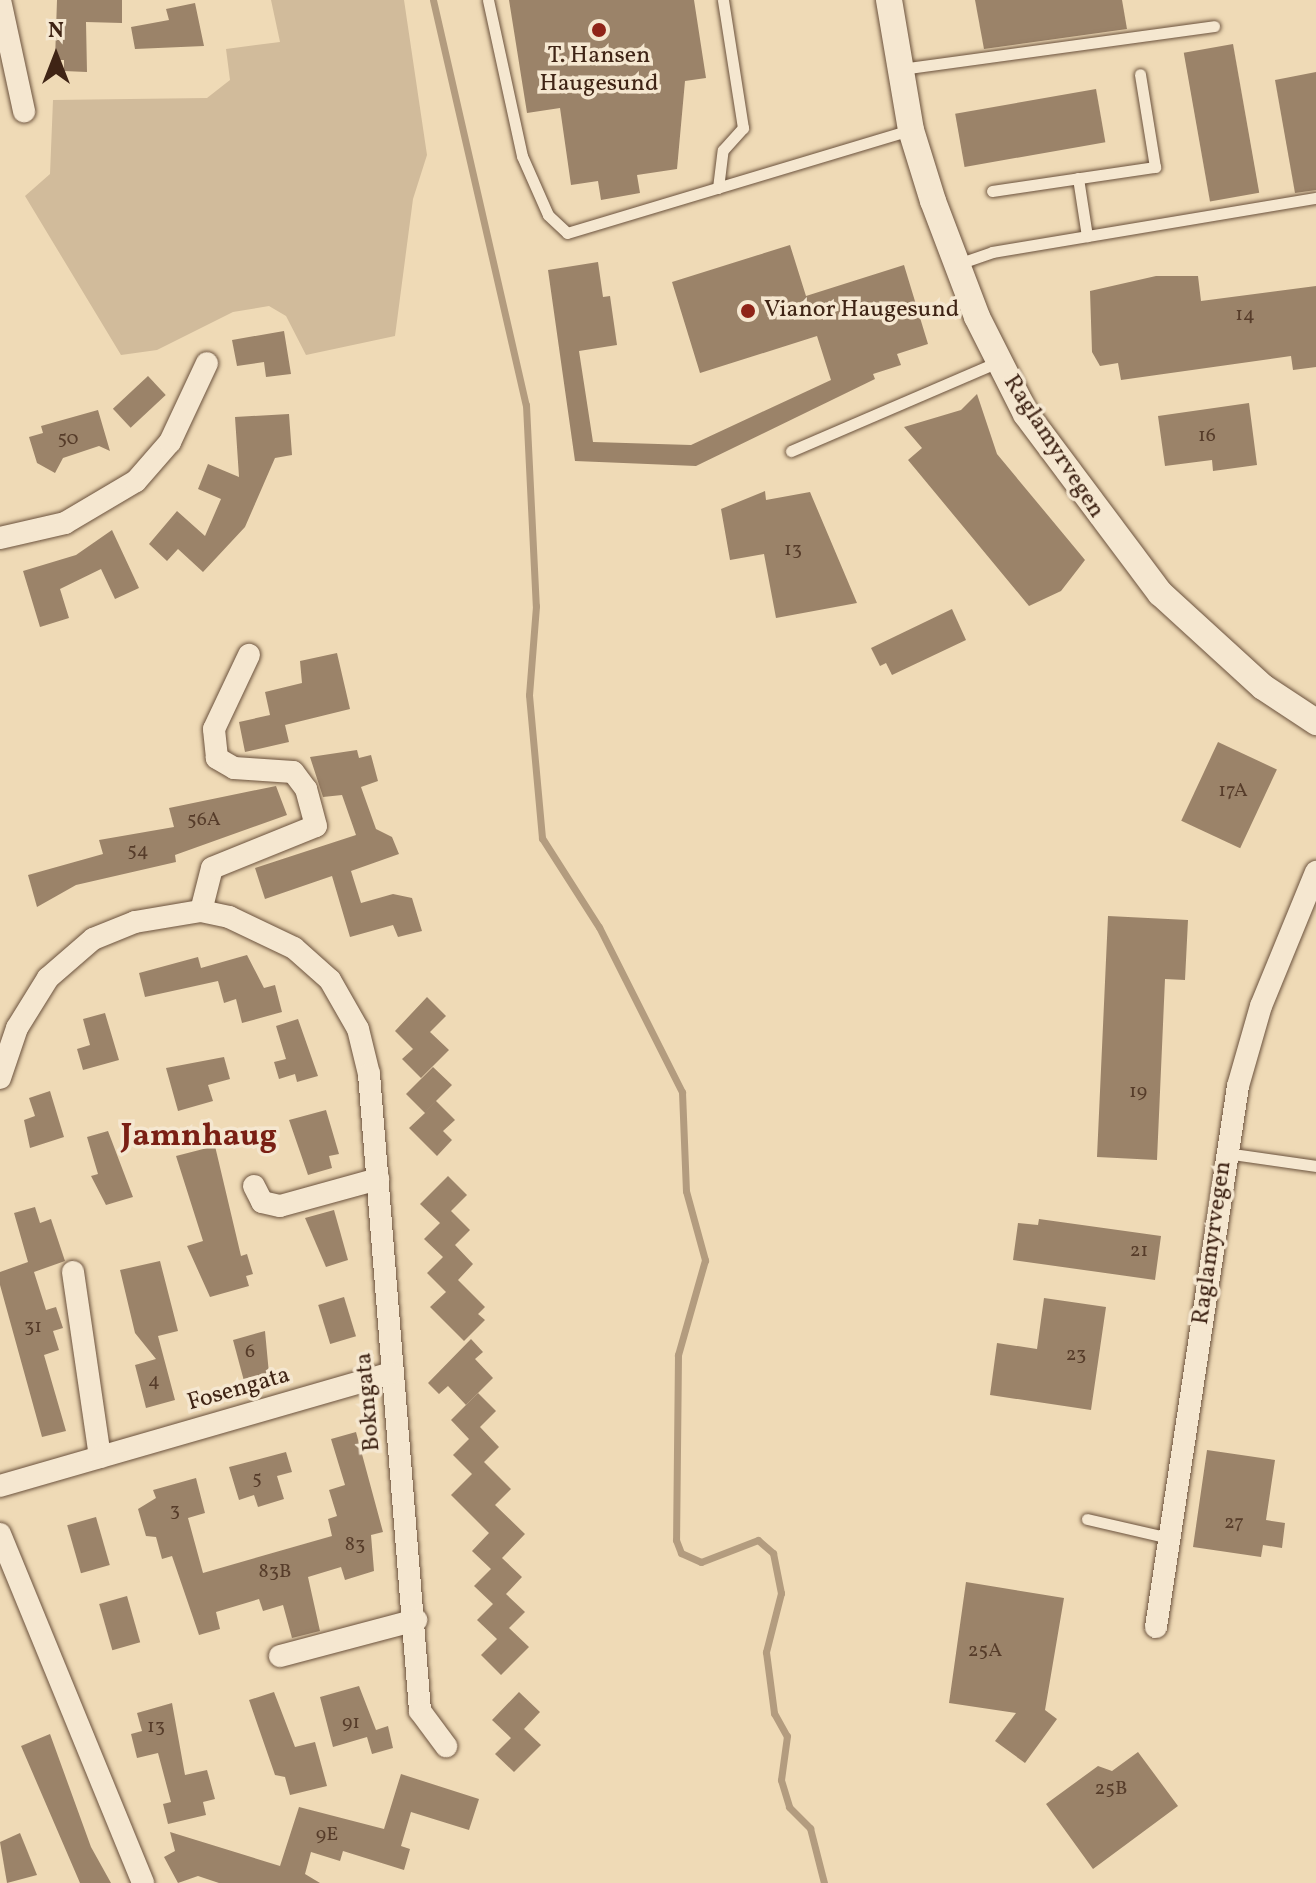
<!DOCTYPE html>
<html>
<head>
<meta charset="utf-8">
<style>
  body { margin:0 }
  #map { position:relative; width:1316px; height:1883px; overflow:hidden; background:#efdab6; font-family:Vollkorn,serif }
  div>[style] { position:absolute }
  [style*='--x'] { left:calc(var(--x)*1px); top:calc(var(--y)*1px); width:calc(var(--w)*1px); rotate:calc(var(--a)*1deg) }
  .green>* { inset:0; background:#d1bb9b }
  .stream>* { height:7px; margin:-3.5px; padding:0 3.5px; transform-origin:3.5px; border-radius:3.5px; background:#b39c7f }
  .building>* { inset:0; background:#9b8369; transform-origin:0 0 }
  .roads { filter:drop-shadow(0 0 2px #6b523d) drop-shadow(0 0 2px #6b523d) }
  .service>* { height:11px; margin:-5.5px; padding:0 5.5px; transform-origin:5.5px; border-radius:5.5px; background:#f5e7d0 }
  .minor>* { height:22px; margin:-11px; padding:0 11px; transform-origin:11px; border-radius:11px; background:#f5e7d0 }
  .tertiary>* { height:26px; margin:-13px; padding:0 13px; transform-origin:13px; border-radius:13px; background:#f5e7d0 }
  .dots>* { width:22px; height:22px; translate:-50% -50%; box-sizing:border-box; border:4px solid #f5e7d0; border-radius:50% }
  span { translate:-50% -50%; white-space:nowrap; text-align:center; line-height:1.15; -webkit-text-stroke:7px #f5e7d0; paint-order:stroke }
  .number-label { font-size:20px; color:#563c2a }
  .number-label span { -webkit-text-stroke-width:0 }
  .poi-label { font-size:24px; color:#3f2415 }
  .left { translate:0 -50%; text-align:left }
  .street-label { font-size:24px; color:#3f2415 }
  .district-label { font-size:32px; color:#7a1f14; font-weight:700 }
  .north { position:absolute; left:16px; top:16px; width:80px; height:80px; -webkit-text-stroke:6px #f5e7d0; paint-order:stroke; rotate:0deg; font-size:22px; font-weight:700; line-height:32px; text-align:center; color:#3f2415 }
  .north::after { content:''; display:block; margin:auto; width:28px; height:36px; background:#3f2415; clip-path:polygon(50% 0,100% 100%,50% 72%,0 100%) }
</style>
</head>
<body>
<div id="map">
  <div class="green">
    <i style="clip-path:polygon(271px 0,404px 0,427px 155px,413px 199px,395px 336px,306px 355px,286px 316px,269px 306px,233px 312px,157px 350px,121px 355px,25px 196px,50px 174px,53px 100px,207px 98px,230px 80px,226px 49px,280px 42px)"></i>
  </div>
  <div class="stream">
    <i style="--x:433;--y:0;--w:416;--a:77.1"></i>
    <i style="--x:526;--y:405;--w:201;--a:87.2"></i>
    <i style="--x:536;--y:606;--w:89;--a:94.5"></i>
    <i style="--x:529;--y:695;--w:144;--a:84.8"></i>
    <i style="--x:542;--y:838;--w:106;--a:57.4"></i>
    <i style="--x:599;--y:927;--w:185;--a:63.3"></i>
    <i style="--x:682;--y:1092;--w:99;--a:87.7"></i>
    <i style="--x:686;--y:1191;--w:72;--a:74.6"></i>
    <i style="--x:705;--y:1260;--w:99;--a:105.9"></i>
    <i style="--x:678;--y:1355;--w:185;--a:90.6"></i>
    <i style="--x:676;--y:1540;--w:14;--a:69"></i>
    <i style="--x:681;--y:1553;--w:22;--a:24"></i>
    <i style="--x:701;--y:1562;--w:61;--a:-21.1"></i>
    <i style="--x:758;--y:1540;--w:20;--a:41"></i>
    <i style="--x:773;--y:1553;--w:41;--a:78.7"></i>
    <i style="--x:781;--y:1593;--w:61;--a:104.3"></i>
    <i style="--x:766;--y:1652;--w:62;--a:82.5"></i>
    <i style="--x:774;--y:1713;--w:26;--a:61"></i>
    <i style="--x:787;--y:1736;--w:44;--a:97.8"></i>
    <i style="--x:781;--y:1780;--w:28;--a:73"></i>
    <i style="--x:789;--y:1807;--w:30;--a:45"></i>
    <i style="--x:810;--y:1828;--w:57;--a:75.7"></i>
  </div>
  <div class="building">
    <i style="clip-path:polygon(57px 0,122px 0,122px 23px,86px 22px,87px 72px,64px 71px,64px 60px,55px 60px)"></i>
    <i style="clip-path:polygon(509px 0,694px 0,706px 78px,685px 81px,677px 169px,637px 175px,640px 193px,601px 200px,598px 181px,571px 185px,560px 108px,527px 113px)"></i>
    <i style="clip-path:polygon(975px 0,1122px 0,1127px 29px,984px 49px)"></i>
    <i style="clip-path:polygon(195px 3px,204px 46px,135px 49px,131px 27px,169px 20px,166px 9px)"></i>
    <i style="left:1233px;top:44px;width:151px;height:50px;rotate:80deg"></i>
    <i style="clip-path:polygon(1316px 72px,1316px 190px,1295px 193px,1275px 80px)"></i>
    <i style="left:1096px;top:89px;width:54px;height:143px;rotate:80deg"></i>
    <i style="clip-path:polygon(790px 245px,806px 296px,904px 265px,928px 344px,897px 354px,901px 365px,873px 374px,875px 379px,696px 466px,575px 461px,548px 270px,598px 262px,603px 297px,610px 296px,617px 345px,579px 351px,593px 442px,691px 445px,831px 380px,817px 336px,700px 373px,672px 282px)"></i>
    <i style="clip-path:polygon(1156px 276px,1198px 276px,1201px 301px,1316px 286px,1316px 367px,1293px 370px,1291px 356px,1121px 380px,1118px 363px,1100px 366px,1092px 352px,1090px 291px)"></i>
    <i style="clip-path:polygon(284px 331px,291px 374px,266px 377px,264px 362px,237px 366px,232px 340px)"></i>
    <i style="left:148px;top:376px;width:26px;height:48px;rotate:47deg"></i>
    <i style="clip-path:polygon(977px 394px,997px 454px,1085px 560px,1061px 591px,1029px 606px,908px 460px,922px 448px,904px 427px,961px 410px)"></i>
    <i style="clip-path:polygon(1249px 403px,1257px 465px,1213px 471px,1212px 460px,1165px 466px,1158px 416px)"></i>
    <i style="clip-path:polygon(98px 410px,110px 451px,99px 446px,63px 458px,55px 473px,37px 463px,29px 437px,43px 433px,41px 426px)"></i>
    <i style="clip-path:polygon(289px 414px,292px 455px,275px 458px,245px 527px,203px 572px,178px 549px,167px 561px,149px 544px,177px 511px,205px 536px,221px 499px,198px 489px,208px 464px,239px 477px,235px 417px)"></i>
    <i style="clip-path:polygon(765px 491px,766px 500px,810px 492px,857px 603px,776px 618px,764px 554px,730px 560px,721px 509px)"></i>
    <i style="clip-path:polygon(112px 530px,139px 588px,115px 599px,101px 569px,60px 589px,69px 618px,40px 627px,23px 571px,76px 555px)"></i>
    <i style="clip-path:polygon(952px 609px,966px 640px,892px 675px,886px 663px,880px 666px,871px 648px)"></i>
    <i style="clip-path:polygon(337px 653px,350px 709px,285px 725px,289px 742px,245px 752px,239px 722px,270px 715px,265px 692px,302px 683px,300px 661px)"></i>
    <i style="left:1218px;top:742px;width:65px;height:87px;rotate:25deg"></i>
    <i style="clip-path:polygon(357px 750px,359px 758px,371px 755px,378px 781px,361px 787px,376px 829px,392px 837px,399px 854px,351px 871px,361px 903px,393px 894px,412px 898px,422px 931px,398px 937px,393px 925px,350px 937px,332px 876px,265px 899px,255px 868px,356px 835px,342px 795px,323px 797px,310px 757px)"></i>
    <i style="clip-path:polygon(276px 786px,287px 815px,175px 855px,176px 862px,76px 885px,37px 907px,28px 875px,103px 854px,99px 840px,174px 827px,169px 808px)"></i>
    <i style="clip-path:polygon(1108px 916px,1188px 920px,1185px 980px,1165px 979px,1157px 1160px,1097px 1157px)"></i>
    <i style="clip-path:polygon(247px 955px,264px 988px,275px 985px,282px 1012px,242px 1023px,236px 999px,224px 1003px,218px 981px,145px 997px,139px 973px,198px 957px,201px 968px)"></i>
    <i style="clip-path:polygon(427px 997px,446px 1016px,430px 1032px,449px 1050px,421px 1078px,402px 1059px,413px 1049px,395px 1031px)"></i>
    <i style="clip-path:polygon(105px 1013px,119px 1060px,83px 1070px,77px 1049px,90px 1045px,83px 1019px)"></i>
    <i style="clip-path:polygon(298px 1019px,318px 1076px,297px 1082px,295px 1074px,279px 1079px,274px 1062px,286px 1059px,276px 1026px)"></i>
    <i style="clip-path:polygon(224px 1057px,230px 1079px,208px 1085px,213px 1101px,178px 1111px,166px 1068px)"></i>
    <i style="clip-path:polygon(433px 1067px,452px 1085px,427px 1110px,436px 1101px,455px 1120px,443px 1131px,452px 1140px,437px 1156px,409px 1128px,425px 1113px,406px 1094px)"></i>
    <i style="clip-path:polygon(50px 1091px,64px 1137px,30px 1148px,24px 1120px,35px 1116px,29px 1098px)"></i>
    <i style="clip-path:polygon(326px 1110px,339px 1154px,329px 1156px,332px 1168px,308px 1175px,289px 1120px)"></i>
    <i style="clip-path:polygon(108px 1131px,133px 1197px,106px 1205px,91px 1176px,98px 1174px,87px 1137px)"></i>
    <i style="clip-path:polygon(215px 1146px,241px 1256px,247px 1254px,253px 1274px,246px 1276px,249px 1286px,210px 1297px,187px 1246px,203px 1241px,176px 1156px)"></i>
    <i style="clip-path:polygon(448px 1176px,467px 1195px,451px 1211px,470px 1230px,455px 1245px,473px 1264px,458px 1280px,485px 1307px,478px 1314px,485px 1320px,464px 1341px,430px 1307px,446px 1292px,427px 1273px,443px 1257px,424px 1239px,440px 1223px,420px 1204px)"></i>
    <i style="clip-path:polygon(35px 1207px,40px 1223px,51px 1219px,65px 1261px,34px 1272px,46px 1310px,56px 1307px,63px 1328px,53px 1331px,59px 1350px,44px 1355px,66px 1431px,42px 1437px,0 1285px,0 1272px,28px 1262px,14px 1213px)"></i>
    <i style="clip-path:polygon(334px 1210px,348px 1260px,326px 1267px,305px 1218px)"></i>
    <i style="clip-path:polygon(1039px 1219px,1161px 1236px,1155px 1280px,1013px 1260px,1018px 1223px,1038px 1225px)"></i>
    <i style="clip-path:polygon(160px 1261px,178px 1331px,158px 1336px,175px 1400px,146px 1408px,135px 1365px,156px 1359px,135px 1333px,120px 1270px)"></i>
    <i style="left:344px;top:1297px;width:41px;height:27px;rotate:73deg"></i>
    <i style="clip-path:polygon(1044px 1298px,1106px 1307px,1091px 1410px,990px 1395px,997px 1343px,1037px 1349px)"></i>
    <i style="clip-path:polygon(265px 1331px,269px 1374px,244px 1381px,233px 1340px)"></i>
    <i style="clip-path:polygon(471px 1339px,483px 1352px,475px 1359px,493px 1378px,466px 1405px,448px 1386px,439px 1394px,428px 1383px)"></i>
    <i style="clip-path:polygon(478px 1393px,496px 1411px,480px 1427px,499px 1447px,484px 1462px,511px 1489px,495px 1505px,525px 1534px,502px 1558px,522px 1577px,506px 1594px,525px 1612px,509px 1628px,529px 1647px,501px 1675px,481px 1655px,497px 1639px,477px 1620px,493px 1604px,474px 1586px,491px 1569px,472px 1551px,489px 1533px,451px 1495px,472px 1474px,453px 1455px,469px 1439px,451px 1420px)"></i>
    <i style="clip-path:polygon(356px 1432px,383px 1532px,371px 1535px,374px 1571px,345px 1580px,341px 1567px,308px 1577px,320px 1631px,292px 1638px,283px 1605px,263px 1611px,259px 1599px,216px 1612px,220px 1629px,199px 1635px,172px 1556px,162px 1559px,156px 1537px,146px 1536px,138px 1509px,156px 1498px,153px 1490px,196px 1478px,205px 1513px,188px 1518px,203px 1573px,332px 1536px,328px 1519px,337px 1516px,329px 1490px,345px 1485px,331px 1439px)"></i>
    <i style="clip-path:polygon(1207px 1450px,1275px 1460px,1266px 1520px,1285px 1523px,1282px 1548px,1263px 1545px,1261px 1557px,1193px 1547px)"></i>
    <i style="clip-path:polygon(286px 1452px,292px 1472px,277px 1476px,284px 1499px,258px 1507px,254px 1495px,239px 1500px,229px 1467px)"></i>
    <i style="left:96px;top:1517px;width:50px;height:30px;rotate:74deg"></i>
    <i style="clip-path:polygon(966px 1582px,1064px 1598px,1045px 1710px,1057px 1719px,1025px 1763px,995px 1741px,1016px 1713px,949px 1703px)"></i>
    <i style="left:127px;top:1596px;width:48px;height:29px;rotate:74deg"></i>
    <i style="clip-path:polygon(359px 1686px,376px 1730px,388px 1726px,393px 1748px,372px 1754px,367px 1737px,333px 1747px,320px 1697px)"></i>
    <i style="clip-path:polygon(274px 1692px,295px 1747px,315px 1742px,327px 1786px,290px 1795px,285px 1777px,275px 1775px,249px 1700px)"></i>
    <i style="clip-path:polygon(519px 1692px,540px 1712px,524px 1729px,541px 1745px,514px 1772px,495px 1754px,511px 1738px,492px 1720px)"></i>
    <i style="clip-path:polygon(172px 1703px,185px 1775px,207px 1770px,215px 1799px,203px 1802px,206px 1815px,168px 1824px,163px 1804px,171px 1802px,158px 1753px,137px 1758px,131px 1734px,142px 1731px,137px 1713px)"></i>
    <i style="clip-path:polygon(50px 1734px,91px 1847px,111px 1883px,80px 1883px,21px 1746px)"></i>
    <i style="clip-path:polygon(1138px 1752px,1178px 1806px,1093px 1869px,1046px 1804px,1098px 1766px,1112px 1771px)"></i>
    <i style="clip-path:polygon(401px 1774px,479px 1799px,469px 1830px,411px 1812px,401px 1846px,410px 1849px,404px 1870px,343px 1851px,340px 1861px,311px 1852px,305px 1874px,320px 1883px,219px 1883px,198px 1876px,178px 1883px,164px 1857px,175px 1851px,170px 1832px,280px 1866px,299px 1807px,384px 1829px)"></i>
    <i style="clip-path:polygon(20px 1833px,37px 1875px,7px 1883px,0 1842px)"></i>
  </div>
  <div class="roads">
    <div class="service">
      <i style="--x:488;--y:0;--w:160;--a:77.7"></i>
      <i style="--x:522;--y:156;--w:64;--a:66.2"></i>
      <i style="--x:548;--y:215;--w:26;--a:43"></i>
      <i style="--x:567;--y:233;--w:359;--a:-16.7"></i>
      <i style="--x:901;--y:69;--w:316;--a:-7.8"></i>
      <i style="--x:1078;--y:178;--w:59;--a:81.2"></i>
      <i style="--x:718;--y:188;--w:38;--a:-83"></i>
      <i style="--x:723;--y:150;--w:30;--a:-48"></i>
      <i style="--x:743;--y:128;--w:130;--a:-98.9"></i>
      <i style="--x:992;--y:191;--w:165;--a:-8.4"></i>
      <i style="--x:1155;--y:167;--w:94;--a:-99.2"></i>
      <i style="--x:955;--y:265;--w:39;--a:-19"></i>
      <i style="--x:992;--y:252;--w:328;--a:-9.5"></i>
      <i style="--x:791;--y:451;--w:225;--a:-23.3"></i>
      <i style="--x:1226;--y:1153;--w:91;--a:8.2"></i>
      <i style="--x:1087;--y:1519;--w:84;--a:13"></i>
    </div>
    <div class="minor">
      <i style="--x:0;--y:0;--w:114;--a:77.8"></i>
      <i style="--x:0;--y:538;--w:67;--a:-13"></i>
      <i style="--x:65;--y:523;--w:82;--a:-30.6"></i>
      <i style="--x:136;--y:481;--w:52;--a:-48.9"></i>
      <i style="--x:170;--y:442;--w:87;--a:-64.9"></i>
      <i style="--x:201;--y:911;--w:44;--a:-75.7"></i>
      <i style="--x:212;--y:868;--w:112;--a:-22"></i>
      <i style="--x:316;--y:826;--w:38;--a:-105"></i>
      <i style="--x:306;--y:789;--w:21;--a:-127"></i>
      <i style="--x:293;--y:772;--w:59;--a:-176.1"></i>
      <i style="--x:234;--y:768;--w:20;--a:-150"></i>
      <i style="--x:217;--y:758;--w:29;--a:-96"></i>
      <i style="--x:214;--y:729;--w:82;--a:-64.7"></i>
      <i style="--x:0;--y:1078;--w:53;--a:-71.2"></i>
      <i style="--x:17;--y:1028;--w:59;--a:-58.2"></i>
      <i style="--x:48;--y:978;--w:60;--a:-40.9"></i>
      <i style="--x:93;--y:939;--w:45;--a:-22"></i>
      <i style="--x:135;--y:922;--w:67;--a:-9.5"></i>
      <i style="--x:201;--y:911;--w:29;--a:12"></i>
      <i style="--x:229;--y:917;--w:72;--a:25.5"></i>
      <i style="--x:294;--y:948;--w:48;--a:41.6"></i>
      <i style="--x:330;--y:980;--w:56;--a:60.3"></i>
      <i style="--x:358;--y:1029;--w:46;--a:76.3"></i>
      <i style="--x:369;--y:1074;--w:639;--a:85.42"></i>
      <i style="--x:420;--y:1711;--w:44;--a:53.4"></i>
      <i style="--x:254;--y:1186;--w:18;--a:63"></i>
      <i style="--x:262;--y:1202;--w:18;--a:13"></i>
      <i style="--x:280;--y:1206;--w:102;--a:-15.4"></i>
      <i style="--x:73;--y:1272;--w:187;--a:81.7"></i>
      <i style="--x:0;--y:1486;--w:407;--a:-16.1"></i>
      <i style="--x:0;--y:1534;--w:377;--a:67.7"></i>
      <i style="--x:1156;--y:1627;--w:547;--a:-81.38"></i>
      <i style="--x:1238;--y:1086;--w:83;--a:-74"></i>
      <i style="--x:1261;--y:1006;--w:145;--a:-67.7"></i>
      <i style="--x:280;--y:1656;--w:141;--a:-14.8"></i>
    </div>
    <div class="tertiary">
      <i style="--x:889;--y:0;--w:132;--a:80.4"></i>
      <i style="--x:911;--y:130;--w:74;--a:72.8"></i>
      <i style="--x:933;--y:201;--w:124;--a:69.2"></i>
      <i style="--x:977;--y:317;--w:109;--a:63.2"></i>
      <i style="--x:1026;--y:414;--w:224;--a:53.2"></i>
      <i style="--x:1160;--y:593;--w:139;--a:42.4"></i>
      <i style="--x:1263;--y:687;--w:64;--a:33.4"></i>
    </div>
  </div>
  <div class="dots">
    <i style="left:599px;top:30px;background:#8f2418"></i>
    <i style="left:748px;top:311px;background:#8f2418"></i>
  </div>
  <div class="number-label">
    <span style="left:1245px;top:315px">14</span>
    <span style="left:1207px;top:436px">16</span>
    <span style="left:68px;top:439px">50</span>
    <span style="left:793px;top:550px">13</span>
    <span style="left:1233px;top:791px">17A</span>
    <span style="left:204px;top:820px">56A</span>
    <span style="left:138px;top:851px">54</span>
    <span style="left:1138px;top:1092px">19</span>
    <span style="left:1139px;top:1251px">21</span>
    <span style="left:33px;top:1327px">31</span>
    <span style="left:250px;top:1352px">6</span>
    <span style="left:1076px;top:1355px">23</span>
    <span style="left:154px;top:1381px">4</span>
    <span style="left:257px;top:1479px">5</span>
    <span style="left:175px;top:1511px">3</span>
    <span style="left:1234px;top:1523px">27</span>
    <span style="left:355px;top:1545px">83</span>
    <span style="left:275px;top:1572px">83B</span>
    <span style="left:985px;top:1651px">25A</span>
    <span style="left:351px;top:1723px">91</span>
    <span style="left:156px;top:1727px">13</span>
    <span style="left:1111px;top:1789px">25B</span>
    <span style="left:327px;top:1835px">9E</span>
  </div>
  <div class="poi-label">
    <span style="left:599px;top:71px">T. Hansen<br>Haugesund</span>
    <span class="left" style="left:764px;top:311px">Vianor Haugesund</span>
  </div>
  <div class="street-label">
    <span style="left:1053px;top:447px;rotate:57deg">Raglamyrvegen</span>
    <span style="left:1213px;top:1243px;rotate:-82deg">Raglamyrvegen</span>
    <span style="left:239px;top:1390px;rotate:-16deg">Fosengata</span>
    <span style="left:369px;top:1402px;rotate:-95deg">Bokngata</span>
  </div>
  <div class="district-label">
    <span style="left:199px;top:1137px">Jamnhaug</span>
  </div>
  <div class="north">N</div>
</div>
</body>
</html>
